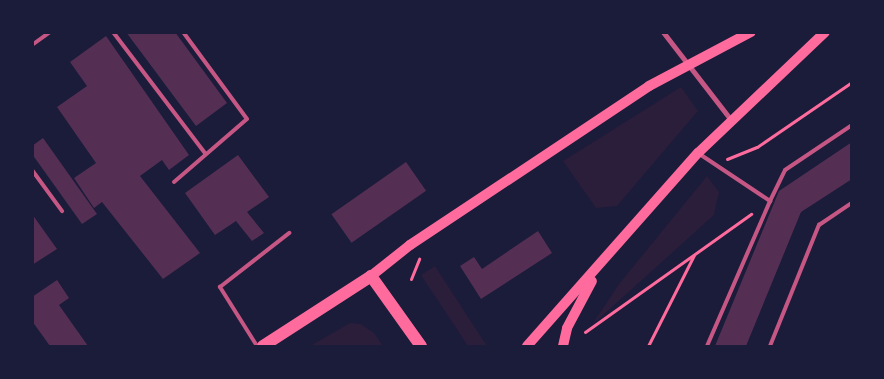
<!DOCTYPE html>
<html>
<head>
<meta charset="utf-8">
<style>
  body { margin:0 }
  #map { position:relative; width:884px; height:379px; overflow:hidden; background:#1b1b3a; font-family:"Fira Sans",sans-serif }
  div>[style] { position:absolute }
  [style*='--x'] { left:calc(var(--x)*1px); top:calc(var(--y)*1px); width:calc(var(--w)*1px); rotate:calc(var(--a)*1deg) }
  .green>* { inset:0; background:#2a1e3b }
  .building>* { inset:0; background:#542f53; transform-origin:0 0 }
  .path>* { height:3px; margin:-1.5px; padding:0 1.5px; transform-origin:1.5px; border-radius:1.5px; background:#ff6b9d }
  .service>* { height:4px; margin:-2px; padding:0 2px; transform-origin:2px; border-radius:2px; background:#c65784 }
  .minor>* { height:5px; margin:-2.5px; padding:0 2.5px; transform-origin:2.5px; border-radius:2.5px; background:#c65784 }
  .secondary>* { height:10px; margin:-5px; padding:0 5px; transform-origin:5px; border-radius:5px; background:#ff6b9d }
  .primary>* { height:12px; margin:-6px; padding:0 6px; transform-origin:6px; border-radius:6px; background:#ff6b9d }
  span { translate:-50% -50%; white-space:nowrap; text-align:center; line-height:1.15; -webkit-text-stroke:4.5px #1b1b3a; paint-order:stroke }
  .frame { position:absolute; inset:0; border:34px solid #1b1b3a; pointer-events:none }
</style>
</head>
<body>
<div id="map">
  <div class="green">
    <i style="clip-path:polygon(681px 87px,698px 111px,617px 206px,596px 208px,563px 161px)"></i>
    <i style="clip-path:polygon(707px 176px,719px 192px,714px 215px,592px 325px,619px 284px)"></i>
    <i style="clip-path:polygon(435px 266px,487px 346px,468px 346px,421px 275px)"></i>
    <i style="clip-path:polygon(350px 323px,361px 324px,374px 333px,383px 346px,310px 346px)"></i>
  </div>
  <div class="building">
    <i style="clip-path:polygon(126px 32px,175px 32px,227px 103px,196px 126px)"></i>
    <i style="clip-path:polygon(106px 36px,189px 155px,169px 170px,162px 160px,140px 176px,200px 253px,163px 279px,102px 202px,94px 208px,74px 178px,96px 163px,57px 107px,87px 86px,70px 62px)"></i>
    <i style="clip-path:polygon(43px 138px,97px 214px,82px 224px,32px 154px,32px 146px)"></i>
    <i style="clip-path:polygon(852px 142px,852px 179px,801px 212px,746px 346px,715px 346px,779px 191px)"></i>
    <i style="clip-path:polygon(238px 155px,269px 197px,247px 212px,264px 233px,252px 241px,236px 221px,215px 235px,185px 193px)"></i>
    <i style="left:406px;top:162px;width:35px;height:91px;rotate:55deg"></i>
    <i style="clip-path:polygon(32px 214px,57px 249px,32px 265px)"></i>
    <i style="clip-path:polygon(538px 231px,552px 253px,481px 299px,460px 266px,474px 257px,482px 269px)"></i>
    <i style="clip-path:polygon(57px 280px,69px 298px,59px 305px,88px 346px,50px 346px,32px 321px,32px 297px)"></i>
  </div>
  <div class="path">
    <i style="--x:727;--y:159;--w:32;--a:-22"></i>
    <i style="--x:757;--y:147;--w:115;--a:-34.4"></i>
    <i style="--x:411;--y:279;--w:22;--a:-68"></i>
    <i style="--x:585;--y:332;--w:204;--a:-35.4"></i>
    <i style="--x:648;--y:346;--w:102;--a:-63.2"></i>
  </div>
  <div class="service">
    <i style="--x:113;--y:32;--w:152;--a:52.8"></i>
    <i style="--x:32;--y:45;--w:22;--a:-36"></i>
    <i style="--x:698;--y:153;--w:87;--a:33.7"></i>
    <i style="--x:770;--y:201;--w:34;--a:-64"></i>
    <i style="--x:785;--y:170;--w:81;--a:-33.9"></i>
    <i style="--x:32;--y:170;--w:51;--a:53.8"></i>
    <i style="--x:174;--y:182;--w:96;--a:-40.8"></i>
    <i style="--x:247;--y:119;--w:108;--a:-126.3"></i>
    <i style="--x:257;--y:346;--w:70;--a:-122.1"></i>
    <i style="--x:220;--y:287;--w:88;--a:-38"></i>
    <i style="--x:707;--y:346;--w:158;--a:-66.5"></i>
    <i style="--x:770;--y:346;--w:131;--a:-68"></i>
    <i style="--x:819;--y:225;--w:40;--a:-34"></i>
  </div>
  <div class="minor">
    <i style="--x:663;--y:32;--w:111;--a:52.3"></i>
  </div>
  <div class="secondary">
    <i style="--x:371;--y:276;--w:50;--a:-38.5"></i>
    <i style="--x:410;--y:245;--w:287;--a:-33.6"></i>
    <i style="--x:649;--y:86;--w:115;--a:-27.9"></i>
    <i style="--x:527;--y:346;--w:258;--a:-48.5"></i>
    <i style="--x:698;--y:153;--w:175;--a:-43.6"></i>
    <i style="--x:563;--y:346;--w:18;--a:-77"></i>
    <i style="--x:567;--y:328;--w:53;--a:-62"></i>
  </div>
  <div class="primary">
    <i style="--x:263;--y:346;--w:129;--a:-32.9"></i>
    <i style="--x:371;--y:276;--w:86;--a:54.5"></i>
  </div>
  <div class="frame"></div>
</div>
</body>
</html>
